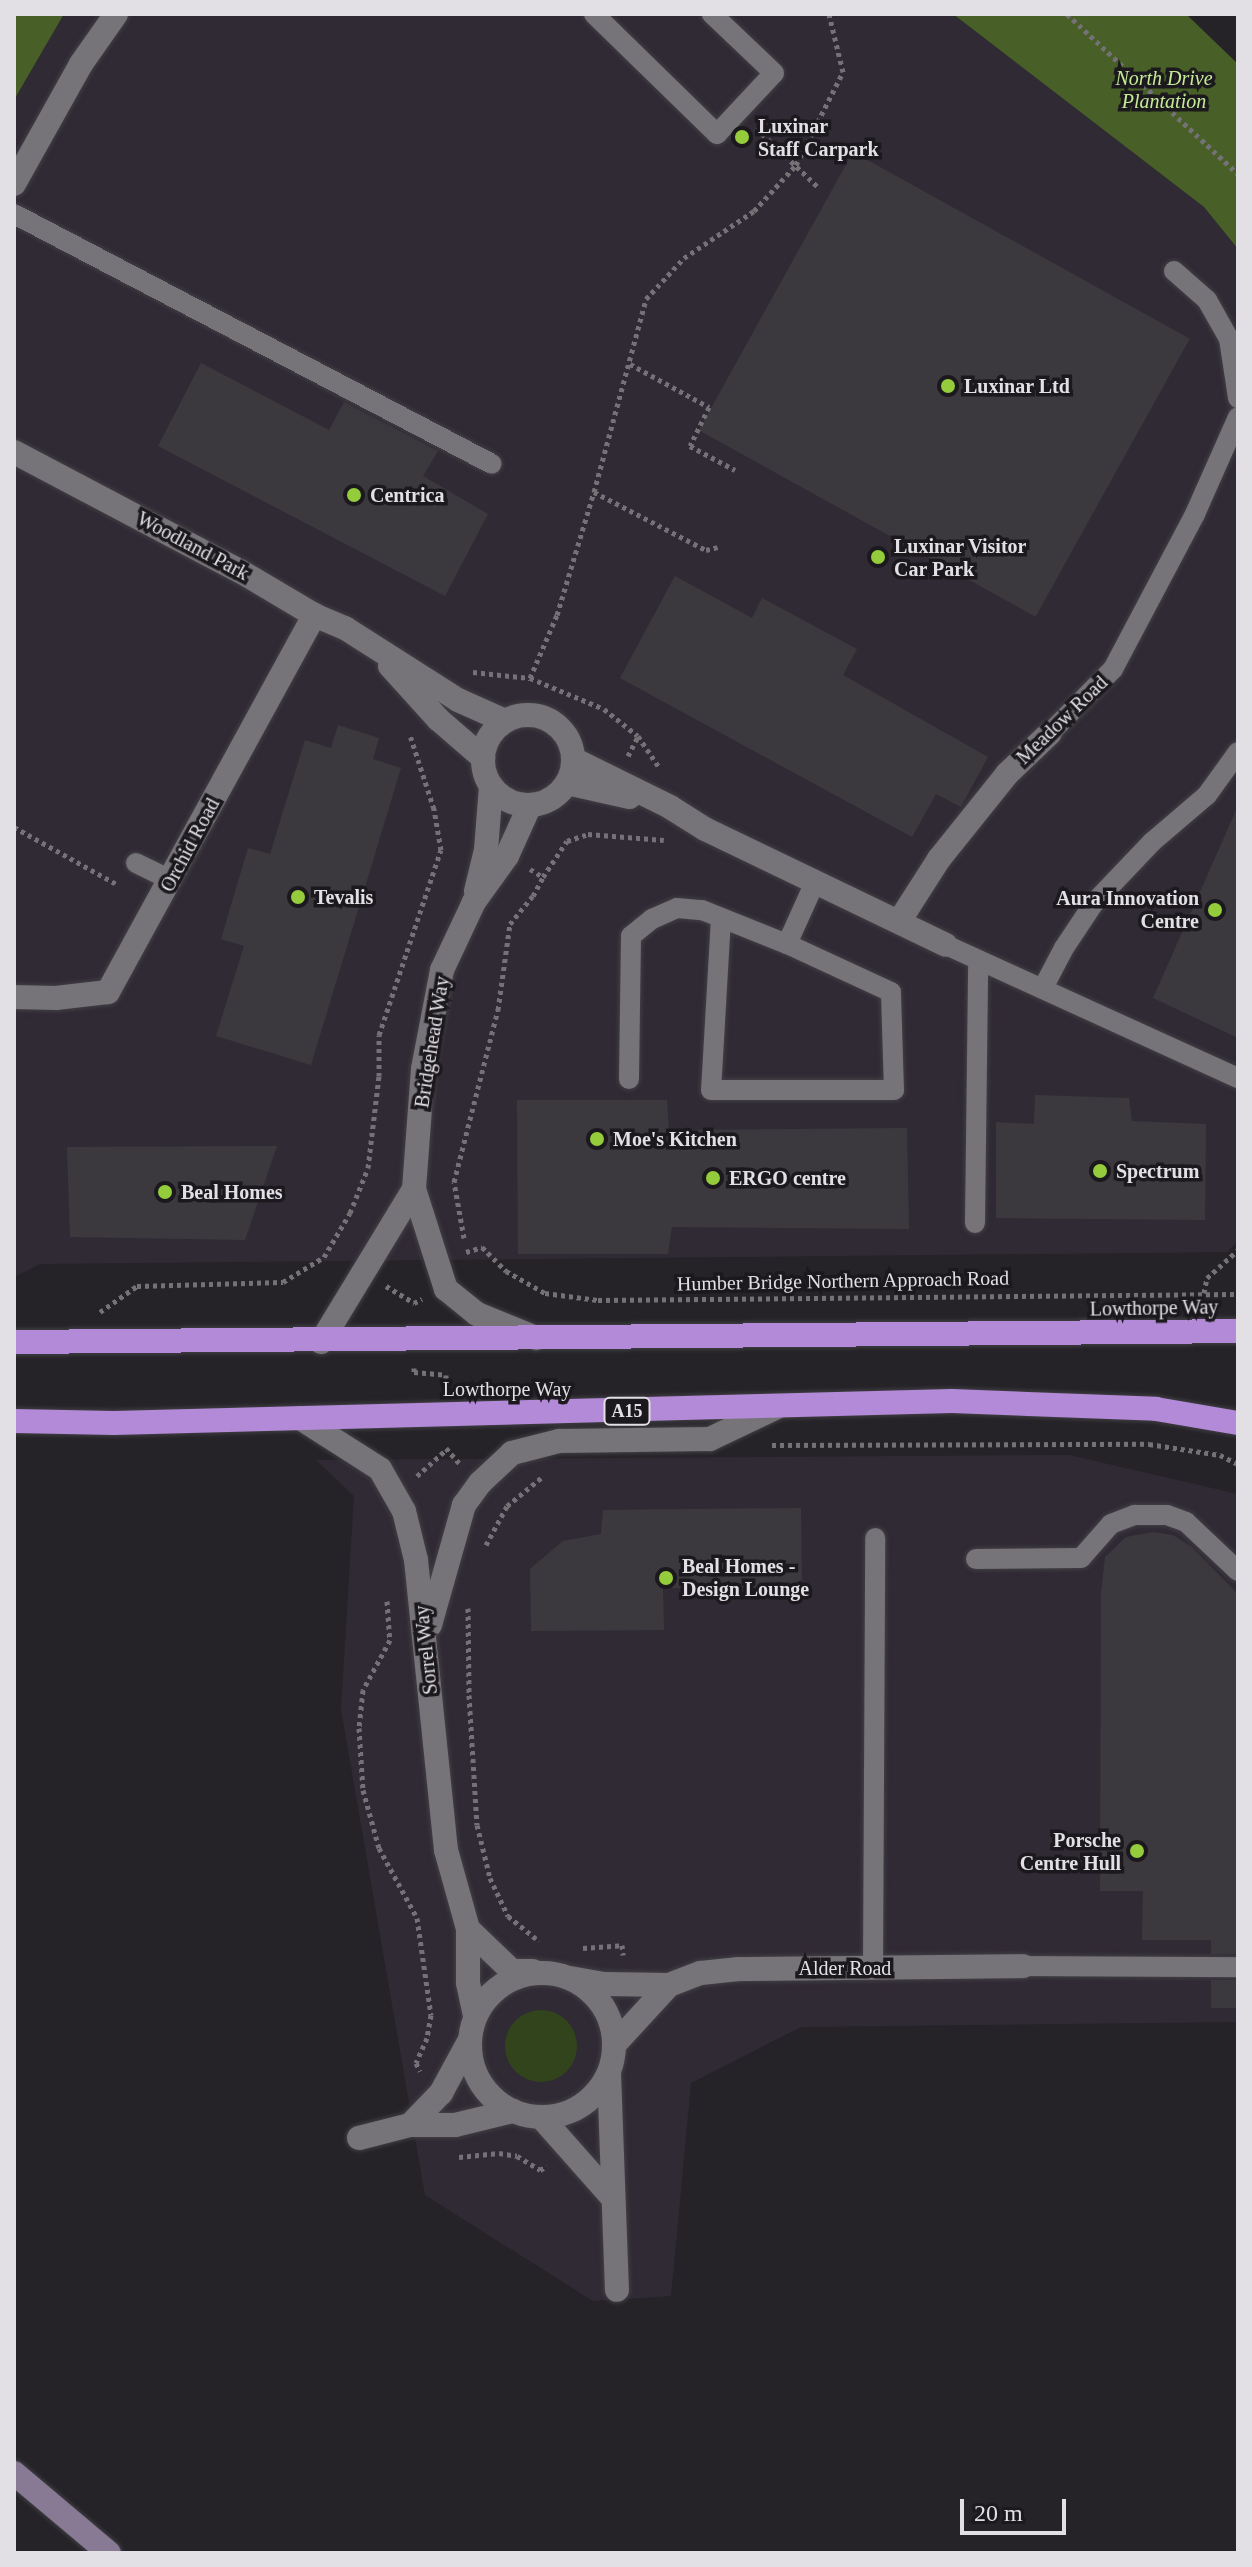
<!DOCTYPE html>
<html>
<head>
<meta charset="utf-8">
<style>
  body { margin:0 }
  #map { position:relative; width:1252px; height:2567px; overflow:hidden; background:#252328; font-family:"Times New Roman",serif }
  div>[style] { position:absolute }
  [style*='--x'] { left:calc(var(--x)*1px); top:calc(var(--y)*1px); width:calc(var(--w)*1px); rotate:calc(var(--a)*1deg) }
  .built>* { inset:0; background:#302a35 }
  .green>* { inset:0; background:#32441b }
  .round { border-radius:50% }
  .forest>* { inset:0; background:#485f27 }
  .building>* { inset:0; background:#3c393e; transform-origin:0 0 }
  .path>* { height:5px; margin-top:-2.5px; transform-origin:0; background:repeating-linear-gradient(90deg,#747277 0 4px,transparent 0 8px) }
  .roads { filter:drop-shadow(0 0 2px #413f44) drop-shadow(0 0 2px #413f44) }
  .lane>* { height:20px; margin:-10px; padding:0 10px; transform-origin:10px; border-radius:10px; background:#767379 }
  .street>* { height:24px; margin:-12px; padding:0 12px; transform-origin:12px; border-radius:12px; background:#767379 }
  .street>.ring { margin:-12px; padding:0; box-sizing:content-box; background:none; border:24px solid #767379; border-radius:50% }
  .secondary>* { height:24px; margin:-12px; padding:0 12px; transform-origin:12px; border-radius:12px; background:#887a95 }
  .highway>* { height:24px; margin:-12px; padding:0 12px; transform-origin:12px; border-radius:12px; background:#b38ad7 }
  .dots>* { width:22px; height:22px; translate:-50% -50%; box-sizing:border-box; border:4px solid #1c191e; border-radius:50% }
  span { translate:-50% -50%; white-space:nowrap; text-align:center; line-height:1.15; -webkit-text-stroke:7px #1c191e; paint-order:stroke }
  .shield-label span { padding:2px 6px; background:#1c191e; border:2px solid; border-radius:6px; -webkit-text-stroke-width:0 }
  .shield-label { font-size:18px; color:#e2e0e4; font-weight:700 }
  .park-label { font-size:20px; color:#c5eb97; font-style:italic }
  .poi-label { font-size:20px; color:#e2e0e4; font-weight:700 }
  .left { translate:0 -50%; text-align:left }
  .right { translate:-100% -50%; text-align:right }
  .street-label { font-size:20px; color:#e2e0e4 }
  .frame { position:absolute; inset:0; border:16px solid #e2e0e4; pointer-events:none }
  .scale { position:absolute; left:960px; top:2499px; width:106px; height:36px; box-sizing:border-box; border:4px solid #e2e0e4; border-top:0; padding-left:10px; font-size:24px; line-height:28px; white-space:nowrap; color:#e2e0e4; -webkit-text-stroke:6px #1c191e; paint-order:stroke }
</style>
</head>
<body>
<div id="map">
  <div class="built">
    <i style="clip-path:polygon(64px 14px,953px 14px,1204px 207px,1238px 249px,1238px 1241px,1227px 1252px,40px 1264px,14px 1277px,14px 100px)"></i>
    <i style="clip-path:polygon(1069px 1455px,1238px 1494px,1238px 2022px,801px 2027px,691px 2083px,671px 2296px,593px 2301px,425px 2195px,341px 1709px,354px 1496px,316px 1460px)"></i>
  </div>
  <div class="green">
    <i class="round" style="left:505px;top:2010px;width:72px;height:72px"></i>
  </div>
  <div class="forest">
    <i style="clip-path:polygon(14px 14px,64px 14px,14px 100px)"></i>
    <i style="clip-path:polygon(953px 14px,1186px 14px,1238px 64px,1238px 249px,1204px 207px)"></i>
  </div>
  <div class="building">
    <i style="left:853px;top:152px;width:385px;height:318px;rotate:29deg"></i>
    <i style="clip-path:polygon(201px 363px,329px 430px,344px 402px,438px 451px,423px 476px,488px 514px,445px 596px,158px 446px)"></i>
    <i style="clip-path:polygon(675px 576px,752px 618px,762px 598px,857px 649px,843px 675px,988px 757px,961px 807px,936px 794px,912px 837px,620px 678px)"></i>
    <i style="clip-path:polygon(338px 725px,379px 738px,373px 759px,401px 768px,311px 1065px,216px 1036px,244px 946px,221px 939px,248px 848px,270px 854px,305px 740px,331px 748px)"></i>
    <i style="clip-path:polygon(1238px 806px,1238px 1038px,1153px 998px)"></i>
    <i style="clip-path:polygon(1035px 1095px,1129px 1098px,1132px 1121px,1206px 1124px,1205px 1220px,996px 1218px,996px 1122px,1034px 1124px)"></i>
    <i style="clip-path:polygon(517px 1100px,667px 1100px,669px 1130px,907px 1128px,909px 1229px,672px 1227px,668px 1254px,518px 1254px)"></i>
    <i style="clip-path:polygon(277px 1146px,245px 1240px,70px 1237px,67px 1147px)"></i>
    <i style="clip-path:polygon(801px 1508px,802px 1587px,663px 1588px,664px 1630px,531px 1631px,530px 1569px,563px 1541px,601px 1534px,603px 1510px)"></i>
    <i style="clip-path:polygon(1153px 1532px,1173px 1535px,1192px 1547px,1238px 1594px,1238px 1954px,1211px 1954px,1211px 1940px,1142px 1940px,1143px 1891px,1100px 1891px,1101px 1593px,1105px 1557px,1126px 1537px)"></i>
    <i style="left:1211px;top:1980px;width:27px;height:28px"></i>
  </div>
  <div class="path">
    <i style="--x:1067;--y:14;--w:234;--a:43.1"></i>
    <i style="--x:756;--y:128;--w:86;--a:43.6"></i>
    <i style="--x:630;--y:364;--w:90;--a:28.6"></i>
    <i style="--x:709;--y:407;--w:43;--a:116"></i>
    <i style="--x:690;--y:446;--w:51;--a:28.1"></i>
    <i style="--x:594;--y:492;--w:126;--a:27.4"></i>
    <i style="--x:706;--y:550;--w:12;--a:-14"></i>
    <i style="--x:473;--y:672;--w:57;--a:6"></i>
    <i style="--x:530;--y:678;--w:80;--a:22.7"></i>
    <i style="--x:604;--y:709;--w:43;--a:38.5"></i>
    <i style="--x:638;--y:736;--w:37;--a:56"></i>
    <i style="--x:530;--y:678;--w:69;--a:-66.8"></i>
    <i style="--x:557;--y:615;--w:128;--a:-73.3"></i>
    <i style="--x:594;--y:492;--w:200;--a:-74.9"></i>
    <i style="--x:646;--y:299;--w:56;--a:-47.2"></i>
    <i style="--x:684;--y:258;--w:84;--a:-33.9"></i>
    <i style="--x:754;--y:211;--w:62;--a:-47.6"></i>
    <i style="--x:796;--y:165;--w:104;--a:-63.2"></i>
    <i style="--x:843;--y:72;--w:60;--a:-103.6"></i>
    <i style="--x:628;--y:756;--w:22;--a:-63"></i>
    <i style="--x:14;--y:827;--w:119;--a:29.1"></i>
    <i style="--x:530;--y:869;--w:15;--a:32"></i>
    <i style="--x:543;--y:877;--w:43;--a:-56.3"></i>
    <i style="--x:567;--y:841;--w:22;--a:-18"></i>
    <i style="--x:588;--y:834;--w:76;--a:4.5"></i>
    <i style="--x:464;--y:1238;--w:57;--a:-100.1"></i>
    <i style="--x:454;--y:1182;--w:178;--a:-75.7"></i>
    <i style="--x:498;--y:1010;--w:87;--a:-82.1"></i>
    <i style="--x:510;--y:924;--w:36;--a:-51"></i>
    <i style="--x:533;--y:896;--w:21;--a:-62"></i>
    <i style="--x:466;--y:1252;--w:17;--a:-17"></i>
    <i style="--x:482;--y:1247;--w:34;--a:45"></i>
    <i style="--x:506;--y:1271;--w:45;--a:29.4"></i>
    <i style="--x:545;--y:1293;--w:53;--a:7.5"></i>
    <i style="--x:598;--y:1300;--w:640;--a:-0.54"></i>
    <i style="--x:386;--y:1286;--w:33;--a:31"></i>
    <i style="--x:414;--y:1303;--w:9;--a:-27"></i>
    <i style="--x:1204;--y:1293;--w:15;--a:-79"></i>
    <i style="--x:1207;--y:1278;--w:42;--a:-42.1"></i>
    <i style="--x:100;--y:1312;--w:45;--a:-35.1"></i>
    <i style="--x:137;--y:1286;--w:146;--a:-1.6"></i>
    <i style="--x:283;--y:1282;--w:48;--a:-31.4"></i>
    <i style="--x:324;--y:1257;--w:51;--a:-59.4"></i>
    <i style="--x:350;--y:1213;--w:48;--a:-68.2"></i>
    <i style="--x:368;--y:1168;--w:93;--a:-83.2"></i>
    <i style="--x:379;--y:1076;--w:41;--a:-90"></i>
    <i style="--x:379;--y:1035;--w:195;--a:-71.5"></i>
    <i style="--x:441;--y:850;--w:42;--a:-99.7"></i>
    <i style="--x:434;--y:809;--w:78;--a:-108"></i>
    <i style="--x:414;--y:1368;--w:4;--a:90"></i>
    <i style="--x:414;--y:1372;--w:32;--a:5"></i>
    <i style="--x:446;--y:1375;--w:11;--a:90"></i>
    <i style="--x:772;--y:1445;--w:377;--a:-0.2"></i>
    <i style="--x:1149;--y:1444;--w:72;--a:8.8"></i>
    <i style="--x:1220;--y:1455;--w:20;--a:27"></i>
    <i style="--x:446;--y:1448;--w:21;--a:49"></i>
    <i style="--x:417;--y:1476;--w:39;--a:-42"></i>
    <i style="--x:486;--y:1545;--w:44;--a:-61.7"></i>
    <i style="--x:507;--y:1506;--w:45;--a:-39.6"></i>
    <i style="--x:387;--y:1601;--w:39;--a:86"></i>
    <i style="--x:390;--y:1640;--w:57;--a:118.4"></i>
    <i style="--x:363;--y:1690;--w:38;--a:96"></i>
    <i style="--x:359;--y:1728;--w:62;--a:86.3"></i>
    <i style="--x:363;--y:1790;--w:60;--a:74.6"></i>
    <i style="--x:379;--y:1848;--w:80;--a:61.5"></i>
    <i style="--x:417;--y:1918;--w:98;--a:81.8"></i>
    <i style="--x:431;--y:2015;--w:23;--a:100"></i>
    <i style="--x:427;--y:2038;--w:27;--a:114"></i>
    <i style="--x:416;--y:2063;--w:9;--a:63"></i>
    <i style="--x:468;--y:1608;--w:87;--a:89.3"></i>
    <i style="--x:469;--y:1695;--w:130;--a:86.5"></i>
    <i style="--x:477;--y:1825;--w:55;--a:76.2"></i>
    <i style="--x:490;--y:1878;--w:42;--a:64.7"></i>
    <i style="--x:508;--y:1916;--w:40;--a:39"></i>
    <i style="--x:583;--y:1948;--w:39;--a:-4"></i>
    <i style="--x:622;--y:1945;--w:10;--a:84"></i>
    <i style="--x:459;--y:2157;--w:40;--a:-5.7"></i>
    <i style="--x:499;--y:2153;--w:18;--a:9"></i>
    <i style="--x:517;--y:2156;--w:27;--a:31"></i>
    <i style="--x:540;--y:2170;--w:8;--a:-30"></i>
  </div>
  <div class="roads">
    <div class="lane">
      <i style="--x:594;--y:14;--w:172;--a:44.3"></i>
      <i style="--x:717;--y:134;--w:83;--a:-46.9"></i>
      <i style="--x:774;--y:73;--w:86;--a:-136.4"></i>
      <i style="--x:14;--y:214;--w:539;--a:27.61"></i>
      <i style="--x:1174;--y:271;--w:44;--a:41.3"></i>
      <i style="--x:1207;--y:300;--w:45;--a:60.6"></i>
      <i style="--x:1229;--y:339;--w:60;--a:81.3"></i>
      <i style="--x:1050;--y:733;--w:90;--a:-45.5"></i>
      <i style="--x:1113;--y:669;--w:175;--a:-62.1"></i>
      <i style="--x:1195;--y:514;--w:106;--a:-66.1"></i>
      <i style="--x:136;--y:863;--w:39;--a:26"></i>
      <i style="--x:721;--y:918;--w:172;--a:93.3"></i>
      <i style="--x:711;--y:1090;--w:183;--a:0"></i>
      <i style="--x:894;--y:1090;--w:98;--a:-91.8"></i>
      <i style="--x:891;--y:992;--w:115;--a:-155.2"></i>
      <i style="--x:946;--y:945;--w:321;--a:24.5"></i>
      <i style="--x:1043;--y:988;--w:45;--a:-62.3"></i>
      <i style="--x:1064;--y:948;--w:54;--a:-56.3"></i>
      <i style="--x:1094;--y:903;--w:84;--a:-46.4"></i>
      <i style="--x:1152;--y:842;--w:72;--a:-40.5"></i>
      <i style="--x:1207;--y:795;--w:53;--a:-54.2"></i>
      <i style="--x:629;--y:1079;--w:143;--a:-89.2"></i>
      <i style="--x:631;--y:936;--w:27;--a:-39"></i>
      <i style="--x:652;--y:919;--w:27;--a:-24"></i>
      <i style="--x:677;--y:908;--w:25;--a:5"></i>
      <i style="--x:702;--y:910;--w:92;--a:21.8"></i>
      <i style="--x:787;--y:944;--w:68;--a:-65.7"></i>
      <i style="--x:975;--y:1223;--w:261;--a:-89.3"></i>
      <i style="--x:976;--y:1559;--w:105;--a:-0.5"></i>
      <i style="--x:1081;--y:1558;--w:45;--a:-48.6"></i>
      <i style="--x:1111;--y:1524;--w:26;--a:-21"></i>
      <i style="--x:1135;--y:1515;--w:32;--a:0"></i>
      <i style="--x:1167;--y:1515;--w:20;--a:20"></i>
      <i style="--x:1186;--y:1522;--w:71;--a:43.3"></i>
      <i style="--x:1023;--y:1966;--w:215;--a:0.3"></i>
      <i style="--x:873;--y:1968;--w:430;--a:-89.7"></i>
    </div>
    <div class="street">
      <i style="--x:14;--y:184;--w:137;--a:-60.8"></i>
      <i style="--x:81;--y:64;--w:61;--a:-55"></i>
      <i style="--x:14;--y:452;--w:255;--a:27.8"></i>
      <i style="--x:240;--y:571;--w:86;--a:30.7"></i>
      <i style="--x:314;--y:615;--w:34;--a:23"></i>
      <i style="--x:345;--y:628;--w:134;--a:32.5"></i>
      <i style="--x:458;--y:700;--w:51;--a:24.1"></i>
      <i style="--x:390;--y:666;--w:72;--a:47.8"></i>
      <i style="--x:438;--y:719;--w:60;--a:40.9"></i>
      <i class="ring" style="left:483px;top:715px;width:66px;height:66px"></i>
      <i style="--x:573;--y:759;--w:108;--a:26.3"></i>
      <i style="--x:670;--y:807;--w:41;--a:32.2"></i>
      <i style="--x:705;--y:829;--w:267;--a:25.7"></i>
      <i style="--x:567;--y:783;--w:64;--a:12.7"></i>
      <i style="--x:530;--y:805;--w:56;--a:114.3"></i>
      <i style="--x:507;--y:856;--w:57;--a:125.7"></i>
      <i style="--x:474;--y:902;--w:75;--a:115.2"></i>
      <i style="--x:442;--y:970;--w:101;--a:100.9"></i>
      <i style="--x:423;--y:1069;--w:120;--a:94.3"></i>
      <i style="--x:414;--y:1189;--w:105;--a:72.3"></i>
      <i style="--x:446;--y:1289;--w:40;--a:39"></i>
      <i style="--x:477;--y:1314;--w:64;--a:22.1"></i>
      <i style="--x:476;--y:891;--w:42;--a:-76.3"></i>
      <i style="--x:486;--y:850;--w:64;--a:-85.5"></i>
      <i style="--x:900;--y:920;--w:72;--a:-57.4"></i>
      <i style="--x:939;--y:859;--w:109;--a:-51.3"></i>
      <i style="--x:1007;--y:774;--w:59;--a:-43.6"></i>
      <i style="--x:14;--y:997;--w:42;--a:1.4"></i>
      <i style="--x:56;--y:998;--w:52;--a:-6.6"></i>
      <i style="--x:108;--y:992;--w:430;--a:-61.3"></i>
      <i style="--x:321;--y:1342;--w:179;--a:-58.7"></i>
      <i style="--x:300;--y:1418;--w:95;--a:32.5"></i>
      <i style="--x:380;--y:1469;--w:48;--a:60.3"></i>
      <i style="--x:404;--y:1511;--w:50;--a:76.2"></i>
      <i style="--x:416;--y:1560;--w:292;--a:84.1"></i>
      <i style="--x:446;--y:1850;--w:82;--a:74.4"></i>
      <i style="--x:468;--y:1929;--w:54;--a:90"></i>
      <i style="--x:468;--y:1983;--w:34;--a:78"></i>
      <i style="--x:430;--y:1625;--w:125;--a:-74.2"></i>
      <i style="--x:464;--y:1505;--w:27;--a:-54"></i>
      <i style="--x:480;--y:1483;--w:44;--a:-43.2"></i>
      <i style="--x:512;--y:1453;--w:49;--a:-14.3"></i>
      <i style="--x:559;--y:1441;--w:151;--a:-0.8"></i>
      <i style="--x:710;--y:1439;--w:72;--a:-25.5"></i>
      <i style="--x:468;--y:1929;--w:61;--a:43.7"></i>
      <i style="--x:512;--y:1971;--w:21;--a:0"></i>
      <i class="ring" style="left:470px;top:1973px;width:120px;height:120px"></i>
      <i style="--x:570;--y:1978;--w:36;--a:10"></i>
      <i style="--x:605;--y:1984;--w:64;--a:0.9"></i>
      <i style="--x:669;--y:1985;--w:34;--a:-21"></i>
      <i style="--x:701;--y:1973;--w:38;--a:-6"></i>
      <i style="--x:739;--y:1969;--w:284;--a:-0.6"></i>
      <i style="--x:614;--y:2045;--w:81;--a:-47.5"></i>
      <i style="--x:609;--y:2073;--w:217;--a:87.9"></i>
      <i style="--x:541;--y:2117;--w:106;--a:48.5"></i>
      <i style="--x:410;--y:2125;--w:45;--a:-45.9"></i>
      <i style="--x:441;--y:2093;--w:57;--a:-61.6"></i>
      <i style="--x:359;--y:2138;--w:53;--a:-14.3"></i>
      <i style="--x:410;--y:2125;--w:45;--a:0"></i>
      <i style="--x:455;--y:2125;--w:60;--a:-13.6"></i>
    </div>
    <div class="secondary">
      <i style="--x:14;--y:2473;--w:124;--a:40.1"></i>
    </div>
    <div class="highway">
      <i style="--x:14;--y:1342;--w:1224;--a:-0.51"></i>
      <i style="--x:14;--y:1421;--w:100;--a:1.1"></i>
      <i style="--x:114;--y:1423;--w:838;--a:-1.5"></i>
      <i style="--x:952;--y:1401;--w:204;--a:2.2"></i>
      <i style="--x:1156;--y:1409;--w:83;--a:9.7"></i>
    </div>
  </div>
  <div class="dots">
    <i style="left:742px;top:137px;background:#95cc3b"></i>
    <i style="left:948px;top:386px;background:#95cc3b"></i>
    <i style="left:354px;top:495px;background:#95cc3b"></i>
    <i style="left:878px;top:557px;background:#95cc3b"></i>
    <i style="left:298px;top:897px;background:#95cc3b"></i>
    <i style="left:1215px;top:910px;background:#95cc3b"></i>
    <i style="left:597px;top:1139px;background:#95cc3b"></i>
    <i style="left:1100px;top:1171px;background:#95cc3b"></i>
    <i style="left:713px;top:1178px;background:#95cc3b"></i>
    <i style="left:165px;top:1192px;background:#95cc3b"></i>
    <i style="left:666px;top:1578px;background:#95cc3b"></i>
    <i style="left:1137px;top:1851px;background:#95cc3b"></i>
  </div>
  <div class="shield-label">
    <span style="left:627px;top:1411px">A15</span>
  </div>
  <div class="park-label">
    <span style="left:1164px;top:90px">North Drive<br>Plantation</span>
  </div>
  <div class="poi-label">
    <span class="left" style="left:758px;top:138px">Luxinar<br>Staff Carpark</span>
    <span class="left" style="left:964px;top:386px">Luxinar Ltd</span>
    <span class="left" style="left:370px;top:495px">Centrica</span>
    <span class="left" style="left:894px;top:558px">Luxinar Visitor<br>Car Park</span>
    <span class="left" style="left:314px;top:897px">Tevalis</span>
    <span class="right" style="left:1199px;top:910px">Aura Innovation<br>Centre</span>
    <span class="left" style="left:613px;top:1139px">Moe's Kitchen</span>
    <span class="left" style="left:1116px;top:1171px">Spectrum</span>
    <span class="left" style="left:729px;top:1178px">ERGO centre</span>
    <span class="left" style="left:181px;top:1192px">Beal Homes</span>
    <span class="left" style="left:682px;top:1578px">Beal Homes -<br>Design Lounge</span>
    <span class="right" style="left:1121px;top:1852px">Porsche<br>Centre Hull</span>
  </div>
  <div class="street-label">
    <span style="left:193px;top:546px;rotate:28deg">Woodland Park</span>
    <span style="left:1062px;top:720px;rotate:-44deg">Meadow Road</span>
    <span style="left:190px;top:845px;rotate:-62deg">Orchid Road</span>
    <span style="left:432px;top:1042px;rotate:-81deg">Bridgehead Way</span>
    <span style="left:843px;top:1281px;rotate:-1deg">Humber Bridge Northern Approach Road</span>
    <span style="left:1154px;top:1308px;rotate:-1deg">Lowthorpe Way</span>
    <span style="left:507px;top:1389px">Lowthorpe Way</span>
    <span style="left:426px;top:1650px;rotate:-96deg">Sorrel Way</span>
    <span style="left:845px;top:1968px">Alder Road</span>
  </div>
  <div class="frame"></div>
  <div class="scale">20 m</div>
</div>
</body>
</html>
